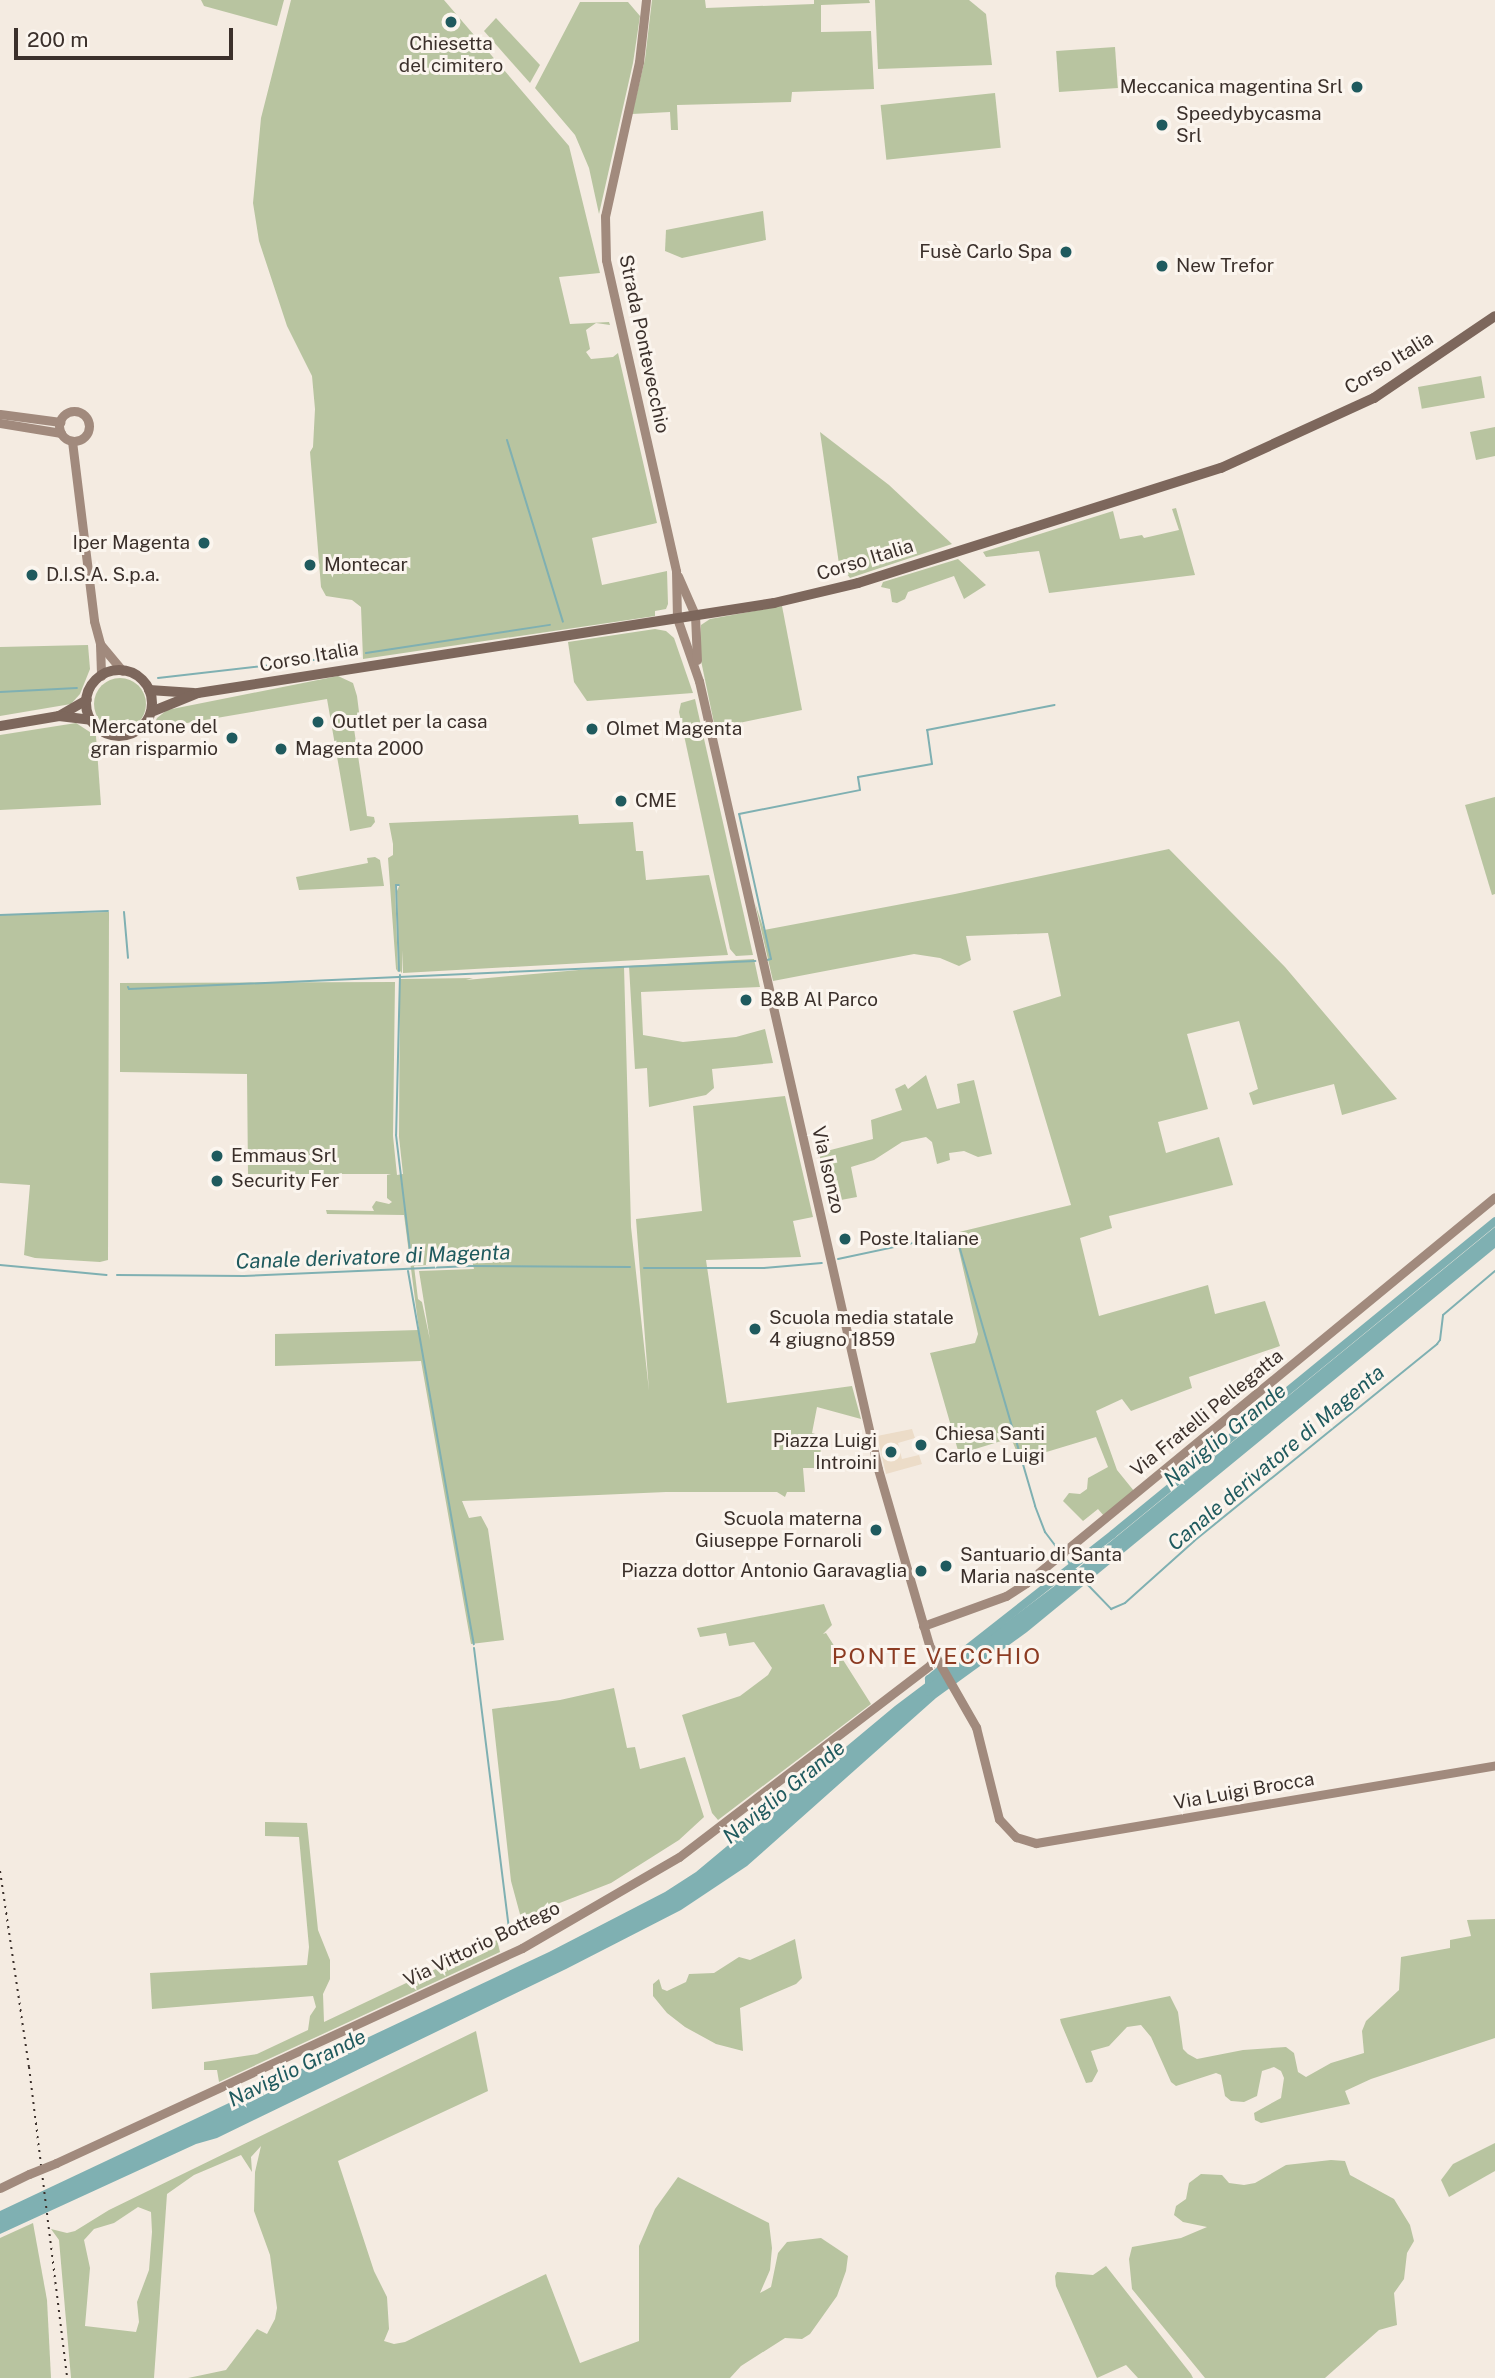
<!DOCTYPE html>
<html>
<head>
<meta charset="utf-8">
<style>
  body { margin:0 }
  #map { position:relative; width:1495px; height:2378px; overflow:hidden; background:#f4ebe1; font-family:"Public Sans",sans-serif }
  div>[style] { position:absolute }
  [style*='--x'] { left:calc(var(--x)*1px); top:calc(var(--y)*1px); width:calc(var(--w)*1px); rotate:calc(var(--a)*1deg) }
  .green>* { inset:0; background:#b8c4a0; transform-origin:0 0 }
  .round { border-radius:50% }
  .plaza>* { inset:0; background:#ecdcc8 }
  .water>* { inset:0; background:#7fb0b2 }
  .stream>* { height:2px; margin:-1px; padding:0 1px; transform-origin:1px; border-radius:1px; background:#7fb0b2 }
  .canal>* { height:8px; margin:-4px; padding:0 4px; transform-origin:4px; border-radius:4px; background:#7fb0b2 }
  .secondary>* { height:9px; margin:-4.5px; padding:0 4.5px; transform-origin:4.5px; border-radius:4.5px; background:#a18a7d }
  .secondary>.ring { margin:-4.5px; padding:0; box-sizing:content-box; background:none; border:9px solid #a18a7d; border-radius:50% }
  .primary>* { height:10px; margin:-5px; padding:0 5px; transform-origin:5px; border-radius:5px; background:#7d675c }
  .primary>.ring { margin:-5px; padding:0; box-sizing:content-box; background:none; border:10px solid #7d675c; border-radius:50% }
  .rail>* { height:2px; margin-top:-1px; transform-origin:0; background:repeating-linear-gradient(90deg,#3b302b 0 2px,transparent 0 7px) }
  .secondary-bridge>* { height:9px; margin:-4.5px; padding:0 4.5px; transform-origin:4.5px; border-radius:4.5px; background:#a18a7d }
  .dots>* { width:19px; height:19px; translate:-50% -50%; box-sizing:border-box; border:4px solid #fbf5ee; border-radius:50% }
  span { translate:-50% -50%; white-space:nowrap; text-align:center; line-height:1.15; -webkit-text-stroke:6px #fbf5ee; paint-order:stroke }
  .poi-label { font-size:19px; color:#3b302b }
  .right { translate:-100% -50%; text-align:right }
  .left { translate:0 -50%; text-align:left }
  .street-label { font-size:19px; color:#3b302b }
  .water-label { font-size:21px; color:#1f5a5e; font-style:italic }
  .quarter-label { font-size:23px; color:#8c3b22; letter-spacing:2px }
  .scale { position:absolute; left:14px; top:28px; width:219px; height:32px; box-sizing:border-box; border:4px solid #3b302b; border-top:0; padding-left:9px; font-size:21px; line-height:24px; white-space:nowrap; color:#3b302b; -webkit-text-stroke:5px #fbf5ee; paint-order:stroke }
</style>
</head>
<body>
<div id="map">
  <div class="green">
    <i style="clip-path:polygon(201px 0,284px 0,277px 26px,204px 6px)"></i>
    <i style="clip-path:polygon(291px 0,444px 0,569px 146px,600px 273px,559px 277px,570px 324px,609px 322px,610px 325px,596px 323px,586px 330px,590px 349px,586px 352px,591px 359px,613px 357px,618px 353px,657px 523px,592px 538px,602px 585px,667px 571px,668px 604px,666px 609px,655px 611px,655px 616px,363px 659px,361px 607px,352px 600px,326px 596px,321px 587px,310px 452px,313px 447px,315px 409px,312px 376px,287px 326px,259px 241px,253px 203px,261px 118px)"></i>
    <i style="clip-path:polygon(652px 0,705px 0,706px 8px,814px 4px,814px 0,869px 0,870px 3px,821px 5px,821px 32px,871px 31px,874px 89px,792px 92px,791px 102px,677px 105px,678px 130px,671px 130px,670px 112px,632px 114px,645px 59px)"></i>
    <i style="clip-path:polygon(875px 0,969px 0,986px 14px,992px 65px,878px 69px)"></i>
    <i style="clip-path:polygon(580px 2px,628px 2px,640px 16px,633px 63px,599px 214px,589px 168px,575px 135px,535px 88px)"></i>
    <i style="clip-path:polygon(496px 18px,540px 65px,530px 83px,484px 31px)"></i>
    <i style="left:1115px;top:47px;width:41px;height:59px;rotate:86deg"></i>
    <i style="left:995px;top:93px;width:55px;height:115px;rotate:84deg"></i>
    <i style="clip-path:polygon(763px 211px,766px 240px,682px 258px,665px 251px,666px 230px)"></i>
    <i style="left:1481px;top:376px;width:22px;height:64px;rotate:80deg"></i>
    <i style="clip-path:polygon(1495px 427px,1495px 456px,1476px 460px,1470px 432px)"></i>
    <i style="clip-path:polygon(820px 432px,889px 485px,952px 544px,850px 578px,839px 564px)"></i>
    <i style="clip-path:polygon(1176px 508px,1195px 575px,1049px 593px,1039px 551px,986px 557px,983px 552px,1113px 511px,1120px 539px,1142px 535px,1144px 538px,1179px 530px,1172px 509px)"></i>
    <i style="clip-path:polygon(958px 559px,986px 585px,964px 599px,954px 576px,908px 592px,905px 599px,897px 603px,892px 602px,890px 589px,881px 587px,883px 582px)"></i>
    <i style="clip-path:polygon(782px 606px,802px 710px,715px 728px,699px 651px,701px 625px,710px 619px)"></i>
    <i style="clip-path:polygon(655px 629px,666px 631px,674px 638px,693px 693px,587px 701px,574px 682px,568px 642px)"></i>
    <i style="clip-path:polygon(88px 645px,90px 669px,80px 694px,71px 704px,0 716px,0 647px)"></i>
    <i style="clip-path:polygon(338px 676px,353px 683px,357px 696px,360px 720px,353px 722px,367px 816px,374px 817px,375px 822px,371px 827px,350px 831px,327px 699px,152px 729px,157px 718px,167px 710px)"></i>
    <i class="round" style="left:94px;top:678px;width:52px;height:52px"></i>
    <i style="clip-path:polygon(695px 699px,753px 955px,736px 956px,730px 949px,679px 712px,681px 703px)"></i>
    <i style="clip-path:polygon(76px 723px,96px 736px,101px 805px,0 810px,0 735px)"></i>
    <i style="clip-path:polygon(1495px 797px,1495px 894px,1492px 895px,1465px 805px)"></i>
    <i style="clip-path:polygon(578px 815px,579px 824px,633px 822px,636px 851px,643px 851px,646px 880px,709px 875px,728px 955px,403px 973px,402px 950px,402px 973px,399px 970px,397px 891px,400px 884px,395px 885px,398px 972px,396px 969px,388px 858px,393px 855px,393px 844px,389px 823px)"></i>
    <i style="clip-path:polygon(1169px 849px,1285px 967px,1397px 1099px,1342px 1115px,1334px 1084px,1253px 1105px,1249px 1093px,1258px 1089px,1239px 1021px,1187px 1034px,1208px 1109px,1158px 1122px,1166px 1153px,1219px 1137px,1233px 1185px,1109px 1216px,1112px 1228px,1080px 1238px,1099px 1316px,1208px 1285px,1215px 1314px,1265px 1301px,1280px 1346px,1189px 1377px,1192px 1388px,1131px 1411px,1122px 1399px,1096px 1411px,1117px 1470px,1134px 1491px,1104px 1516px,1098px 1509px,1083px 1521px,1063px 1501px,1069px 1493px,1080px 1494px,1087px 1489px,1088px 1478px,1108px 1467px,1096px 1437px,1020px 1460px,1011px 1438px,959px 1454px,930px 1353px,975px 1343px,978px 1334px,955px 1233px,1071px 1205px,1013px 1011px,1061px 996px,1048px 933px,966px 936px,971px 960px,959px 966px,940px 958px,914px 954px,773px 981px,755px 903px,764px 930px,955px 894px)"></i>
    <i style="clip-path:polygon(375px 857px,380px 860px,384px 886px,299px 890px,296px 877px,368px 863px,367px 858px)"></i>
    <i style="clip-path:polygon(109px 912px,108px 1260px,100px 1262px,35px 1258px,24px 1255px,30px 1185px,0 1183px,0 915px)"></i>
    <i style="clip-path:polygon(754px 959px,760px 987px,641px 992px,643px 1035px,683px 1042px,736px 1037px,765px 1029px,773px 1063px,712px 1069px,714px 1088px,706px 1095px,649px 1107px,647px 1068px,635px 1069px,629px 966px)"></i>
    <i style="clip-path:polygon(evenodd,624px 966px,631px 1227px,649px 1391px,636px 1219px,702px 1211px,693px 1106px,785px 1096px,813px 1217px,793px 1221px,801px 1257px,706px 1260px,727px 1403px,852px 1386px,861px 1419px,817px 1407px,812px 1433px,822px 1436px,819px 1468px,803px 1468px,805px 1492px,787px 1492px,785px 1497px,777px 1492px,666px 1492px,462px 1501px,469px 1518px,481px 1516px,488px 1529px,504px 1640px,471px 1644px,421px 1361px,275px 1366px,275px 1334px,419px 1330px,404px 1215px,327px 1214px,326px 1210px,374px 1211px,372px 1207px,376px 1201px,389px 1204px,392px 1202px,387px 1198px,387px 1175px,391px 1174px,248px 1174px,247px 1074px,120px 1072px,120px 983px,395px 982px,393px 1136px,397px 1175px,403px 1174px,399px 1137px,400px 979px,473px 978px,466px 980px,624px 966px,428px 1260px,472px 1260px,474px 1269px,419px 1271px,430px 1340px,422px 1302px,418px 1299px,414px 1266px,472px 1262px,428px 1260px)"></i>
    <i style="clip-path:polygon(926px 1075px,937px 1109px,960px 1103px,957px 1084px,974px 1080px,992px 1154px,978px 1157px,964px 1151px,949px 1153px,950px 1160px,937px 1164px,932px 1142px,926px 1137px,902px 1142px,874px 1160px,851px 1167px,857px 1197px,830px 1202px,819px 1153px,873px 1139px,871px 1120px,902px 1110px,895px 1089px,905px 1084px,908px 1089px)"></i>
    <i style="clip-path:polygon(824px 1604px,832px 1625px,823px 1634px,826px 1633px,871px 1704px,718px 1820px,712px 1813px,682px 1715px,740px 1696px,768px 1675px,772px 1668px,754px 1642px,729px 1646px,726px 1633px,700px 1637px,697px 1628px)"></i>
    <i style="clip-path:polygon(614px 1688px,627px 1748px,635px 1747px,640px 1769px,685px 1757px,704px 1817px,679px 1840px,611px 1883px,521px 1918px,511px 1881px,492px 1709px,560px 1700px)"></i>
    <i style="clip-path:polygon(265px 1822px,307px 1823px,318px 1930px,330px 1960px,330px 1979px,323px 1994px,324px 2022px,497px 1940px,500px 1952px,219px 2082px,217px 2070px,204px 2070px,204px 2062px,257px 2054px,308px 2030px,310px 2016px,316px 2007px,313px 1996px,152px 2009px,150px 1973px,307px 1965px,309px 1947px,299px 1837px,265px 1836px)"></i>
    <i style="clip-path:polygon(1495px 1919px,1495px 2038px,1371px 2079px,1345px 2091px,1350px 2104px,1261px 2123px,1255px 2120px,1254px 2113px,1281px 2098px,1284px 2078px,1281px 2071px,1274px 2067px,1262px 2071px,1257px 2096px,1244px 2102px,1231px 2101px,1225px 2096px,1221px 2075px,1216px 2073px,1176px 2086px,1171px 2082px,1151px 2037px,1141px 2025px,1127px 2027px,1109px 2046px,1091px 2051px,1098px 2071px,1092px 2082px,1086px 2083px,1061px 2023px,1060px 2019px,1170px 1996px,1178px 2012px,1183px 2049px,1188px 2054px,1197px 2059px,1243px 2050px,1286px 2047px,1294px 2053px,1298px 2072px,1306px 2077px,1331px 2063px,1364px 2053px,1362px 2031px,1366px 2021px,1399px 1990px,1401px 1957px,1450px 1948px,1450px 1940px,1471px 1936px,1467px 1920px)"></i>
    <i style="clip-path:polygon(795px 1939px,802px 1978px,796px 1984px,740px 2008px,743px 2051px,716px 2044px,685px 2027px,667px 2013px,653px 1996px,653px 1984px,659px 1979px,662px 1989px,667px 1991px,686px 1982px,689px 1974px,714px 1973px,739px 1957px,750px 1960px)"></i>
    <i style="clip-path:polygon(evenodd,476px 2031px,488px 2091px,338px 2161px,374px 2271px,387px 2297px,389px 2329px,384px 2341px,394px 2344px,405px 2342px,546px 2274px,580px 2363px,639px 2341px,639px 2246px,655px 2209px,678px 2177px,769px 2223px,772px 2248px,770px 2270px,760px 2293px,771px 2287px,778px 2253px,787px 2242px,821px 2238px,848px 2256px,846px 2271px,837px 2296px,810px 2334px,802px 2339px,785px 2338px,741px 2366px,730px 2378px,188px 2378px,226px 2370px,257px 2329px,267px 2334px,275px 2319px,277px 2308px,270px 2255px,254px 2211px,255px 2172px,261px 2146px,251px 2157px,252px 2172px,241px 2155px,194px 2175px,167px 2194px,154px 2378px,71px 2378px,59px 2240px,51px 2229px,67px 2233px,75px 2231px,109px 2210px,476px 2031px,138px 2207px,151px 2212px,152px 2232px,149px 2270px,137px 2302px,139px 2322px,136px 2332px,85px 2326px,90px 2268px,84px 2240px,94px 2229px,114px 2223px,138px 2207px)"></i>
    <i style="clip-path:polygon(1495px 2143px,1495px 2171px,1449px 2197px,1441px 2180px,1453px 2164px)"></i>
    <i style="clip-path:polygon(1331px 2160px,1345px 2161px,1350px 2175px,1394px 2199px,1410px 2225px,1414px 2241px,1407px 2253px,1404px 2279px,1394px 2293px,1397px 2325px,1379px 2330px,1325px 2378px,1205px 2378px,1132px 2289px,1129px 2259px,1132px 2247px,1181px 2238px,1207px 2227px,1183px 2222px,1174px 2215px,1176px 2206px,1186px 2199px,1189px 2183px,1201px 2174px,1222px 2175px,1229px 2183px,1244px 2185px,1255px 2183px,1286px 2165px)"></i>
    <i style="clip-path:polygon(33px 2223px,47px 2300px,51px 2378px,0 2378px,0 2238px)"></i>
    <i style="clip-path:polygon(1106px 2266px,1191px 2374px,1193px 2378px,1138px 2378px,1126px 2365px,1097px 2378px,1056px 2286px,1055px 2276px,1057px 2272px,1093px 2275px)"></i>
  </div>
  <div class="plaza">
    <i style="clip-path:polygon(912px 1429px,915px 1438px,898px 1443px,902px 1459px,919px 1455px,922px 1464px,886px 1474px,877px 1436px)"></i>
  </div>
  <div class="water">
    <i style="clip-path:polygon(1495px 1227px,1495px 1248px,1027px 1632px,936px 1698px,747px 1866px,681px 1910px,566px 1969px,217px 2138px,196px 2144px,0 2234px,0 2211px,549px 1952px,665px 1892px,696px 1872px,895px 1706px,1077px 1569px)"></i>
  </div>
  <div class="stream">
    <i style="--x:507;--y:440;--w:190;--a:72.9"></i>
    <i style="--x:366;--y:653;--w:186;--a:-8.7"></i>
    <i style="--x:158;--y:678;--w:199;--a:-6.6"></i>
    <i style="--x:0;--y:692;--w:77;--a:-3"></i>
    <i style="--x:124;--y:912;--w:46;--a:85"></i>
    <i style="--x:0;--y:915;--w:108;--a:-2.1"></i>
    <i style="--x:767;--y:960;--w:4;--a:-14"></i>
    <i style="--x:771;--y:959;--w:148;--a:-102.4"></i>
    <i style="--x:739;--y:814;--w:123;--a:-11.2"></i>
    <i style="--x:860;--y:790;--w:13;--a:-99"></i>
    <i style="--x:858;--y:777;--w:75;--a:-10"></i>
    <i style="--x:932;--y:764;--w:34;--a:-98"></i>
    <i style="--x:927;--y:730;--w:130;--a:-11.1"></i>
    <i style="--x:399;--y:971;--w:86;--a:-92"></i>
    <i style="--x:396;--y:885;--w:3;--a:0"></i>
    <i style="--x:400;--y:975;--w:160;--a:91.4"></i>
    <i style="--x:396;--y:1135;--w:116;--a:83.1"></i>
    <i style="--x:128;--y:987;--w:2;--a:63"></i>
    <i style="--x:129;--y:989;--w:627;--a:-2.56"></i>
    <i style="--x:838;--y:1259;--w:110;--a:-12"></i>
    <i style="--x:946;--y:1236;--w:13;--a:27"></i>
    <i style="--x:958;--y:1242;--w:275;--a:73.7"></i>
    <i style="--x:1035;--y:1506;--w:28;--a:69"></i>
    <i style="--x:1045;--y:1532;--w:21;--a:53"></i>
    <i style="--x:0;--y:1265;--w:107;--a:5.3"></i>
    <i style="--x:644;--y:1268;--w:120;--a:0"></i>
    <i style="--x:764;--y:1268;--w:58;--a:-4.9"></i>
    <i style="--x:408;--y:1271;--w:379;--a:80"></i>
    <i style="--x:117;--y:1275;--w:127;--a:0.5"></i>
    <i style="--x:244;--y:1276;--w:227;--a:-2.5"></i>
    <i style="--x:471;--y:1266;--w:159;--a:0.4"></i>
    <i style="--x:1064;--y:1557;--w:20;--a:49"></i>
    <i style="--x:1087;--y:1584;--w:35;--a:46"></i>
    <i style="--x:1111;--y:1609;--w:15;--a:-23"></i>
    <i style="--x:1125;--y:1603;--w:93;--a:-41.9"></i>
    <i style="--x:1194;--y:1541;--w:313;--a:-39"></i>
    <i style="--x:1437;--y:1344;--w:5;--a:-53"></i>
    <i style="--x:1440;--y:1340;--w:25;--a:-83"></i>
    <i style="--x:1443;--y:1315;--w:68;--a:-40.2"></i>
    <i style="--x:474;--y:1648;--w:285;--a:82.9"></i>
  </div>
  <div class="canal">
    <i style="--x:929;--y:1692;--w:13;--a:-90"></i>
    <i style="--x:929;--y:1679;--w:13;--a:-39"></i>
    <i style="--x:939;--y:1671;--w:221;--a:-38.2"></i>
    <i style="--x:1113;--y:1534;--w:494;--a:-39.3"></i>
  </div>
  <div class="secondary">
    <i style="--x:646;--y:0;--w:62;--a:96.4"></i>
    <i style="--x:639;--y:62;--w:158;--a:102.4"></i>
    <i style="--x:605;--y:216;--w:44;--a:88.7"></i>
    <i style="--x:606;--y:260;--w:319;--a:77.3"></i>
    <i style="--x:676;--y:571;--w:47;--a:88.8"></i>
    <i style="--x:677;--y:618;--w:67;--a:70.8"></i>
    <i style="--x:699;--y:681;--w:808;--a:77.2"></i>
    <i style="--x:878;--y:1469;--w:183;--a:73.8"></i>
    <i style="--x:929;--y:1645;--w:95;--a:60.2"></i>
    <i style="--x:976;--y:1727;--w:95;--a:76"></i>
    <i style="--x:999;--y:1819;--w:25;--a:47"></i>
    <i style="--x:1016;--y:1837;--w:21;--a:17"></i>
    <i style="--x:1036;--y:1843;--w:466;--a:-9.6"></i>
    <i class="ring" style="left:59px;top:411px;width:21px;height:21px"></i>
    <i style="--x:0;--y:414;--w:61;--a:7.6"></i>
    <i style="--x:0;--y:423;--w:62;--a:9.3"></i>
    <i style="--x:72;--y:441;--w:181;--a:83"></i>
    <i style="--x:94;--y:621;--w:24;--a:75"></i>
    <i style="--x:100;--y:644;--w:32;--a:88"></i>
    <i style="--x:678;--y:576;--w:43;--a:66.4"></i>
    <i style="--x:695;--y:615;--w:45;--a:87.5"></i>
    <i style="--x:100;--y:644;--w:35;--a:50"></i>
    <i style="--x:923;--y:1626;--w:88;--a:-19.9"></i>
    <i style="--x:1006;--y:1596;--w:24;--a:-33"></i>
    <i style="--x:1026;--y:1583;--w:607;--a:-39.46"></i>
    <i style="--x:56;--y:2163;--w:513;--a:-24.77"></i>
    <i style="--x:522;--y:1948;--w:181;--a:-30.1"></i>
    <i style="--x:679;--y:1857;--w:316;--a:-37.4"></i>
    <i style="--x:930;--y:1665;--w:9;--a:-54"></i>
    <i style="--x:0;--y:2188;--w:32;--a:-26"></i>
  </div>
  <div class="primary">
    <i class="ring" style="left:86px;top:670px;width:56px;height:56px"></i>
    <i style="--x:149;--y:690;--w:45;--a:3.8"></i>
    <i style="--x:151;--y:712;--w:51;--a:-22"></i>
    <i style="--x:198;--y:693;--w:583;--a:-8.88"></i>
    <i style="--x:774;--y:603;--w:86;--a:-13.4"></i>
    <i style="--x:858;--y:583;--w:381;--a:-17.6"></i>
    <i style="--x:1221;--y:468;--w:168;--a:-24.6"></i>
    <i style="--x:1374;--y:398;--w:146;--a:-34.1"></i>
    <i style="--x:59;--y:716;--w:32;--a:-30"></i>
    <i style="--x:0;--y:726;--w:60;--a:-9.6"></i>
    <i style="--x:59;--y:716;--w:32;--a:7"></i>
  </div>
  <div class="rail">
    <i style="--x:0;--y:1871;--w:198;--a:81.6"></i>
    <i style="--x:29;--y:2067;--w:313;--a:83"></i>
  </div>
  <div class="secondary-bridge">
    <i style="--x:29;--y:2174;--w:29;--a:-22"></i>
  </div>
  <div class="dots">
    <i style="left:451px;top:22px;background:#1f5a5e"></i>
    <i style="left:1357px;top:87px;background:#1f5a5e"></i>
    <i style="left:1162px;top:125px;background:#1f5a5e"></i>
    <i style="left:1066px;top:252px;background:#1f5a5e"></i>
    <i style="left:1162px;top:266px;background:#1f5a5e"></i>
    <i style="left:204px;top:543px;background:#1f5a5e"></i>
    <i style="left:310px;top:565px;background:#1f5a5e"></i>
    <i style="left:32px;top:575px;background:#1f5a5e"></i>
    <i style="left:318px;top:722px;background:#1f5a5e"></i>
    <i style="left:592px;top:729px;background:#1f5a5e"></i>
    <i style="left:232px;top:738px;background:#1f5a5e"></i>
    <i style="left:281px;top:749px;background:#1f5a5e"></i>
    <i style="left:621px;top:801px;background:#1f5a5e"></i>
    <i style="left:746px;top:1000px;background:#1f5a5e"></i>
    <i style="left:217px;top:1156px;background:#1f5a5e"></i>
    <i style="left:217px;top:1181px;background:#1f5a5e"></i>
    <i style="left:845px;top:1239px;background:#1f5a5e"></i>
    <i style="left:755px;top:1329px;background:#1f5a5e"></i>
    <i style="left:921px;top:1445px;background:#1f5a5e"></i>
    <i style="left:891px;top:1452px;background:#1f5a5e"></i>
    <i style="left:876px;top:1530px;background:#1f5a5e"></i>
    <i style="left:946px;top:1566px;background:#1f5a5e"></i>
    <i style="left:921px;top:1571px;background:#1f5a5e"></i>
  </div>
  <div class="poi-label">
    <span style="left:451px;top:55px">Chiesetta<br>del cimitero</span>
    <span class="right" style="left:1343px;top:87px">Meccanica magentina Srl</span>
    <span class="left" style="left:1176px;top:125px">Speedybycasma<br>Srl</span>
    <span class="right" style="left:1052px;top:252px">Fusè Carlo Spa</span>
    <span class="left" style="left:1176px;top:266px">New Trefor</span>
    <span class="right" style="left:190px;top:543px">Iper Magenta</span>
    <span class="left" style="left:324px;top:565px">Montecar</span>
    <span class="left" style="left:46px;top:575px">D.I.S.A. S.p.a.</span>
    <span class="left" style="left:332px;top:722px">Outlet per la casa</span>
    <span class="right" style="left:218px;top:738px">Mercatone del<br>gran risparmio</span>
    <span class="left" style="left:606px;top:729px">Olmet Magenta</span>
    <span class="left" style="left:295px;top:749px">Magenta 2000</span>
    <span class="left" style="left:635px;top:801px">CME</span>
    <span class="left" style="left:760px;top:1000px">B&amp;B Al Parco</span>
    <span class="left" style="left:231px;top:1156px">Emmaus Srl</span>
    <span class="left" style="left:231px;top:1181px">Security Fer</span>
    <span class="left" style="left:859px;top:1239px">Poste Italiane</span>
    <span class="left" style="left:769px;top:1329px">Scuola media statale<br>4 giugno 1859</span>
    <span class="left" style="left:935px;top:1445px">Chiesa Santi<br>Carlo e Luigi</span>
    <span class="right" style="left:877px;top:1452px">Piazza Luigi<br>Introini</span>
    <span class="right" style="left:862px;top:1530px">Scuola materna<br>Giuseppe Fornaroli</span>
    <span class="left" style="left:960px;top:1566px">Santuario di Santa<br>Maria nascente</span>
    <span class="right" style="left:907px;top:1571px">Piazza dottor Antonio Garavaglia</span>
  </div>
  <div class="street-label">
    <span style="left:644px;top:344px;rotate:78deg">Strada Pontevecchio</span>
    <span style="left:1389px;top:363px;rotate:-32deg">Corso Italia</span>
    <span style="left:865px;top:560px;rotate:-17deg">Corso Italia</span>
    <span style="left:309px;top:657px;rotate:-10deg">Corso Italia</span>
    <span style="left:828px;top:1170px;rotate:77deg">Via Isonzo</span>
    <span style="left:1207px;top:1413px;rotate:-39deg">Via Fratelli Pellegatta</span>
    <span style="left:1244px;top:1791px;rotate:-10deg">Via Luigi Brocca</span>
    <span style="left:482px;top:1944px;rotate:-26deg">Via Vittorio Bottego</span>
  </div>
  <div class="water-label">
    <span style="left:373px;top:1257px;rotate:-2deg">Canale derivatore di Magenta</span>
    <span style="left:1225px;top:1435px;rotate:-39deg">Naviglio Grande</span>
    <span style="left:1276px;top:1458px;rotate:-40deg">Canale derivatore di Magenta</span>
    <span style="left:784px;top:1792px;rotate:-39deg">Naviglio Grande</span>
    <span style="left:297px;top:2068px;rotate:-26deg">Naviglio Grande</span>
  </div>
  <div class="quarter-label">
    <span style="left:937px;top:1656px">PONTE VECCHIO</span>
  </div>
  <div class="scale">200 m</div>
</div>
</body>
</html>
